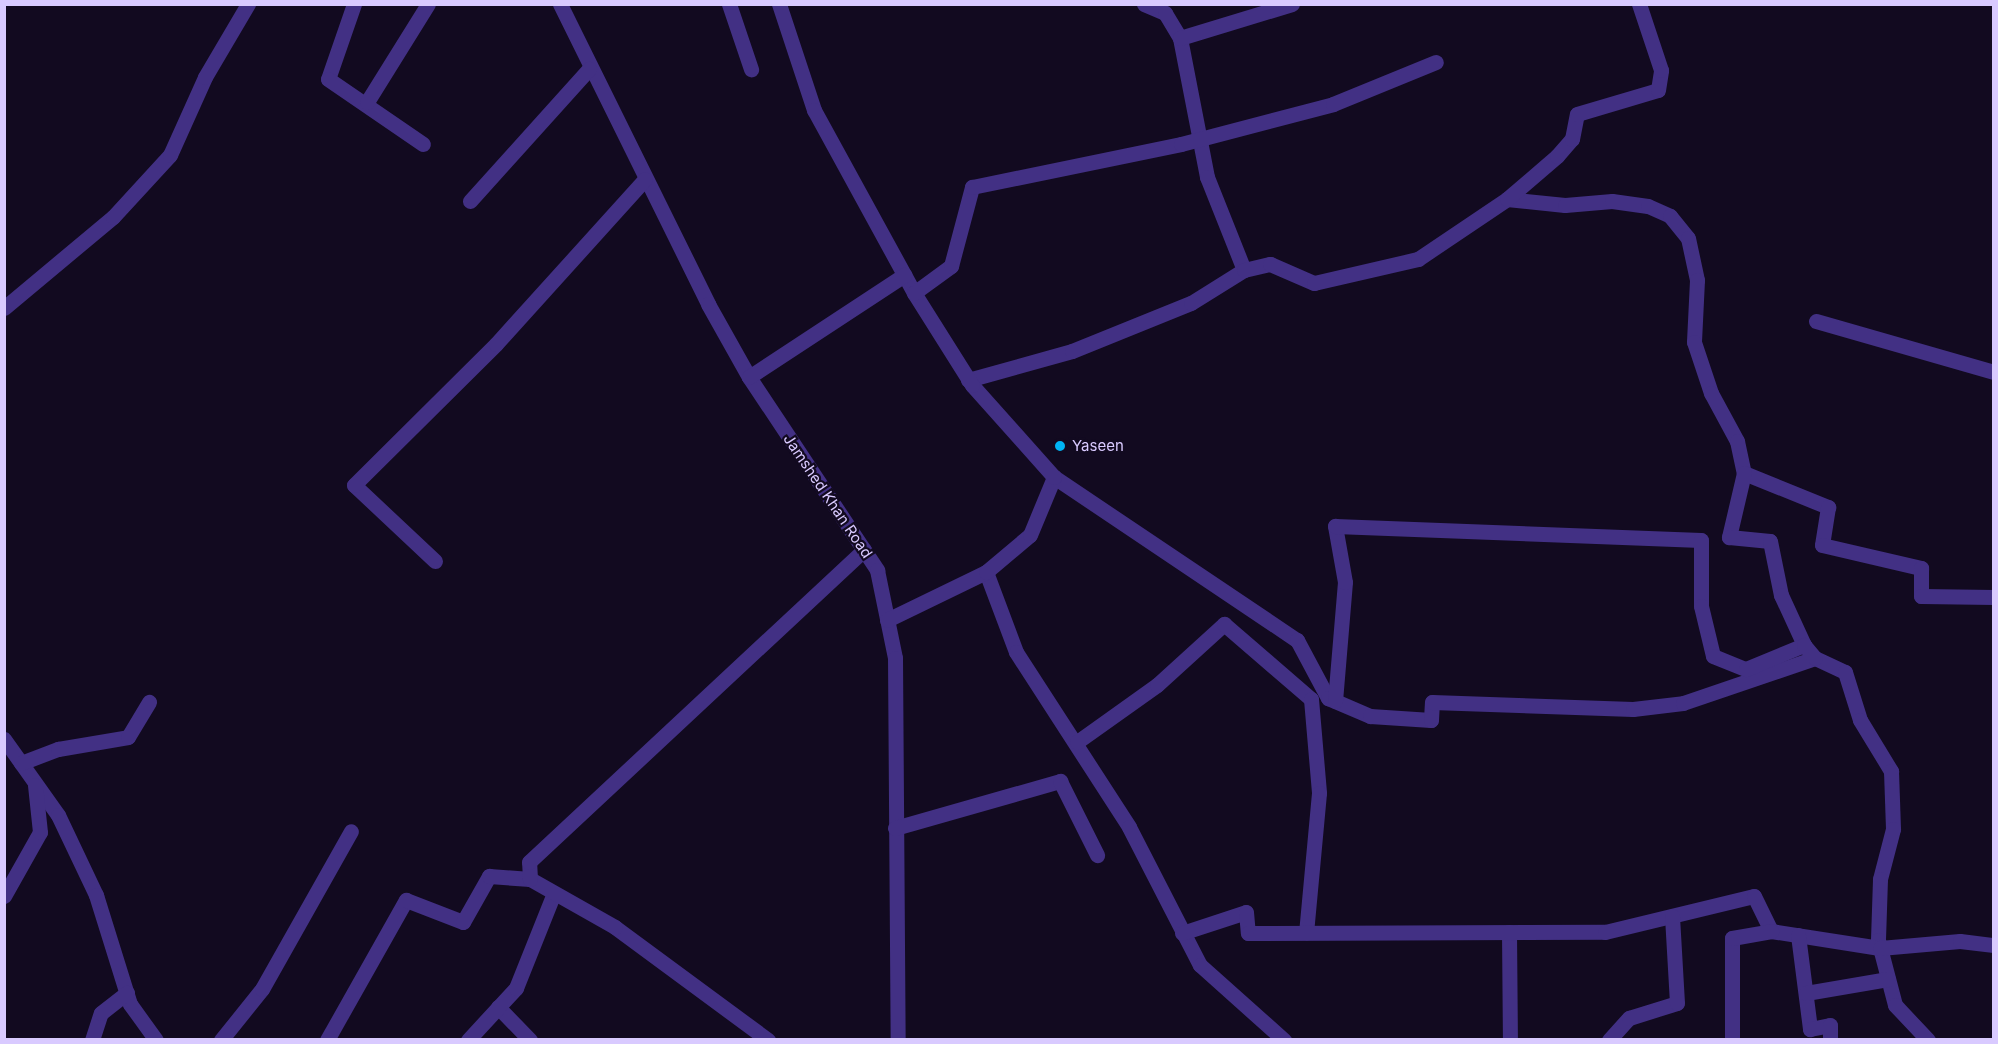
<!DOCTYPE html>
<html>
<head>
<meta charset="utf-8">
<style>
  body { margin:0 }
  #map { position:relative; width:1998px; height:1044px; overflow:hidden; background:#120a20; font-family:Inter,sans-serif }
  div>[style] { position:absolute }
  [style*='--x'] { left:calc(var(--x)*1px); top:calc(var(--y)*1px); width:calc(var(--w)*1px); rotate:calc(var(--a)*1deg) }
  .minor>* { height:15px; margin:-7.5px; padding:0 7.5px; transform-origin:7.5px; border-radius:7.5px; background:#423084 }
  .dots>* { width:16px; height:16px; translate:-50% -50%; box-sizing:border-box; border:3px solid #120a20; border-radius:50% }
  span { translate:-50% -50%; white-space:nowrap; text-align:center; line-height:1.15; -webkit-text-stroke:4.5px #120a20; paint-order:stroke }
  .poi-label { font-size:15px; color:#d9caff }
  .left { translate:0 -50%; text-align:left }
  .street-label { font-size:15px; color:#d9caff }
  .frame { position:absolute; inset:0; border:6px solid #d9caff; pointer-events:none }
</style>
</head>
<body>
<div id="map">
  <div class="minor">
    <i style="--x:354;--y:4;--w:79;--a:109.1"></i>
    <i style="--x:328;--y:79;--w:115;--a:34.4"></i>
    <i style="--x:560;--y:4;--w:335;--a:63.7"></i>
    <i style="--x:708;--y:304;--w:84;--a:60.7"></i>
    <i style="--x:749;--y:377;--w:232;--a:56.4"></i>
    <i style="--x:877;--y:570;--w:90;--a:78.4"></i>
    <i style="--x:895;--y:658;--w:382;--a:89.6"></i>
    <i style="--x:729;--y:4;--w:69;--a:71.3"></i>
    <i style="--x:779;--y:4;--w:112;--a:71.7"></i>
    <i style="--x:814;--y:110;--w:209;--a:61.3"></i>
    <i style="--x:1144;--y:4;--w:23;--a:23"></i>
    <i style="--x:1165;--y:13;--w:29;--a:59"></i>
    <i style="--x:1180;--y:38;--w:142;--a:79"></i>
    <i style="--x:1207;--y:177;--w:100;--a:68.3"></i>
    <i style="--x:1180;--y:38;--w:117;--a:-16.9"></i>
    <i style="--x:367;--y:102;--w:115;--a:-58.1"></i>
    <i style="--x:1507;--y:199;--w:58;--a:5.9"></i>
    <i style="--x:1565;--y:205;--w:47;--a:-4.9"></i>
    <i style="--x:1612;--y:201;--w:36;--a:8"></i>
    <i style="--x:1648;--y:206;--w:24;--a:24"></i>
    <i style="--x:1670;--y:216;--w:28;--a:51"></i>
    <i style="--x:1688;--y:238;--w:43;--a:77.9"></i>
    <i style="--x:1697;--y:280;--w:62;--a:92.8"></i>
    <i style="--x:1694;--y:342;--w:54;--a:71.6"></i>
    <i style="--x:1711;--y:393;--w:55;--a:61.6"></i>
    <i style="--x:1737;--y:441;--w:33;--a:78"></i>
    <i style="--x:1744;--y:473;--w:91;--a:22"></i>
    <i style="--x:1828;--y:507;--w:38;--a:99"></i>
    <i style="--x:1822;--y:545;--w:102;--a:13.1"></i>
    <i style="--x:1921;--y:568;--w:28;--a:90"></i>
    <i style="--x:1921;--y:596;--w:73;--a:0.8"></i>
    <i style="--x:470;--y:201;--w:178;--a:-48"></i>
    <i style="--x:4;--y:308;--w:142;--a:-39.9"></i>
    <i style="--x:113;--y:217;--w:84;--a:-47.4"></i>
    <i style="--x:170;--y:155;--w:85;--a:-65.8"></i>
    <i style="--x:205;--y:77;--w:85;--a:-59.5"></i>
    <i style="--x:1816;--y:321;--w:185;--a:16"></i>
    <i style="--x:749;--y:377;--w:186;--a:-33.3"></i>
    <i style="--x:968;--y:380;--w:108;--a:-15.6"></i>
    <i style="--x:1072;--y:351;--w:128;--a:-22"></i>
    <i style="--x:1191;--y:303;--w:62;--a:-31.9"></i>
    <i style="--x:1244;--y:270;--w:27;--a:-13"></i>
    <i style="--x:1270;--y:264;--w:48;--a:23.4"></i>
    <i style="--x:1314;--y:283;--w:107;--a:-13"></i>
    <i style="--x:1418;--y:259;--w:107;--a:-34"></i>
    <i style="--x:1507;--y:199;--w:66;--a:-40.7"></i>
    <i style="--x:1557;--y:156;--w:23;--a:-49"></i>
    <i style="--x:1572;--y:139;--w:25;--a:-79"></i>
    <i style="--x:1577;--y:114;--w:84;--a:-16.5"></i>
    <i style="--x:1658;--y:90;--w:20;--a:-81"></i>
    <i style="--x:1661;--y:70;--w:70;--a:-108.4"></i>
    <i style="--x:1744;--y:473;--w:66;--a:103.2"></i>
    <i style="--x:1729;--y:537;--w:41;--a:5.6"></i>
    <i style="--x:1770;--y:541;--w:55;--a:78.5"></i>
    <i style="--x:1781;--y:595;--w:55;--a:65.3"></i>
    <i style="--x:1054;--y:477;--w:293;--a:33.9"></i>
    <i style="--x:1297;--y:640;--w:66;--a:61.9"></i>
    <i style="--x:1328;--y:698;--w:46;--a:23.2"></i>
    <i style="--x:1370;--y:716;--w:61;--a:3.8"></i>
    <i style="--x:1431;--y:720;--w:18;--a:-87"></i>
    <i style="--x:1432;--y:702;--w:201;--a:2"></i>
    <i style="--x:1633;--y:709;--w:50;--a:-6.8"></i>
    <i style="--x:1683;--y:703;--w:139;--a:-18.8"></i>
    <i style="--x:1815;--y:658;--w:33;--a:25"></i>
    <i style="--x:1845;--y:672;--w:50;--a:72.6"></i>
    <i style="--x:1860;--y:720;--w:60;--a:58.7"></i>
    <i style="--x:1891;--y:771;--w:58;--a:88"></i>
    <i style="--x:1893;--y:829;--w:52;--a:104.6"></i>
    <i style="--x:1880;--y:879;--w:61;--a:91.9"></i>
    <i style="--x:1878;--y:940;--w:67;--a:75.3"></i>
    <i style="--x:1895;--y:1005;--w:48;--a:46.7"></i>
    <i style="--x:435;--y:561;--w:111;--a:-136.8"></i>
    <i style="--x:354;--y:485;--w:200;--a:-44.8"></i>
    <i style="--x:496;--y:344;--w:222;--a:-47.9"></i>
    <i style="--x:986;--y:572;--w:85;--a:69.4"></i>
    <i style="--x:1016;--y:652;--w:208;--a:57.1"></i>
    <i style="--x:1129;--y:827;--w:155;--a:62.8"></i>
    <i style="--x:1200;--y:965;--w:113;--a:41.8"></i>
    <i style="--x:887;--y:620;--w:110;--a:-25.9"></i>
    <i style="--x:986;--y:572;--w:57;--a:-40.1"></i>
    <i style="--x:1030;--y:535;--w:63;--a:-67.5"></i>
    <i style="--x:1054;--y:477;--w:123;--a:-131.7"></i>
    <i style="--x:972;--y:385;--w:109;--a:-122.2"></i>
    <i style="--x:914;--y:293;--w:46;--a:-36.1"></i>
    <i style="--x:951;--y:266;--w:82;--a:-75.1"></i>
    <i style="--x:972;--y:187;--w:213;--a:-11.6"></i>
    <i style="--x:1181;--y:144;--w:157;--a:-14.7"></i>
    <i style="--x:1333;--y:104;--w:111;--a:-22.2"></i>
    <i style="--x:1335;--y:701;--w:119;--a:-85.2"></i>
    <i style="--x:1345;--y:582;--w:57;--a:-100.1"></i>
    <i style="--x:1335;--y:526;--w:366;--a:2.2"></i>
    <i style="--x:1701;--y:540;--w:66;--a:90"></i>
    <i style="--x:1701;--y:606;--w:51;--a:76.5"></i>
    <i style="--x:1713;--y:656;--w:35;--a:22"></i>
    <i style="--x:1746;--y:669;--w:63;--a:-22.5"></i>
    <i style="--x:1804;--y:645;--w:17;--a:50"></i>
    <i style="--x:4;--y:739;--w:93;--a:54.6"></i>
    <i style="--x:58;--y:815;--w:89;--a:64.6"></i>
    <i style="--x:96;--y:895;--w:114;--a:72.7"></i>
    <i style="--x:130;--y:1004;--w:44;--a:54.2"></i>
    <i style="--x:1077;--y:742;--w:98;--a:-35.5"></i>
    <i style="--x:1157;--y:685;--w:91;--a:-42.3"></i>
    <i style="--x:1224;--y:624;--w:115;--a:40.8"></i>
    <i style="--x:1311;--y:699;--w:94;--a:85.1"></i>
    <i style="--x:1319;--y:793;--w:140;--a:95.3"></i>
    <i style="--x:21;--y:763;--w:40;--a:-21"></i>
    <i style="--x:58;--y:749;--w:71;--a:-9.7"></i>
    <i style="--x:128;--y:737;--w:41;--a:-59"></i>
    <i style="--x:895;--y:828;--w:172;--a:-15.9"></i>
    <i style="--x:1060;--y:781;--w:83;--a:63.4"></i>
    <i style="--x:4;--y:896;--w:73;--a:-60.6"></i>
    <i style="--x:40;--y:832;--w:47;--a:-96.1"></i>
    <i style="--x:1509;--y:932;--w:108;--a:89.5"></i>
    <i style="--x:1182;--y:933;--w:67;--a:-18.2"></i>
    <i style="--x:1246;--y:912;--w:21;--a:85"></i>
    <i style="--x:1248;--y:933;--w:357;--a:-0.2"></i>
    <i style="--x:1605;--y:932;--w:153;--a:-13.6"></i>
    <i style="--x:1754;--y:896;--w:39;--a:64"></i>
    <i style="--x:1771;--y:931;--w:110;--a:8.9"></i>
    <i style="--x:1880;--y:948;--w:80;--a:-5"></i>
    <i style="--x:1960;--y:941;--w:34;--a:7"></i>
    <i style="--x:1798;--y:935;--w:95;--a:82.7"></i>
    <i style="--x:1810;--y:1029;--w:20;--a:-11"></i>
    <i style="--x:1830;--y:1025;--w:15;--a:90"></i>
    <i style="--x:1806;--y:993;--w:83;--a:-9.7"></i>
    <i style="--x:498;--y:1007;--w:46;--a:45.9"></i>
    <i style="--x:92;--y:1040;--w:28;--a:-72"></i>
    <i style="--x:101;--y:1013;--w:33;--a:-38"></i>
    <i style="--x:221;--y:1040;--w:65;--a:-51.2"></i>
    <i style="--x:262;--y:989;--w:181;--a:-60.6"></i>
    <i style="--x:327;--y:1040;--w:161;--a:-60.6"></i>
    <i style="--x:406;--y:900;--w:61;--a:21.1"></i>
    <i style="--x:463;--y:922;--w:53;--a:-60.5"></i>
    <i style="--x:489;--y:876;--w:41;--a:4.2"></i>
    <i style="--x:468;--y:1040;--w:71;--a:-47.3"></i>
    <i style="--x:516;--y:988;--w:102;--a:-68.2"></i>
    <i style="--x:768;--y:1040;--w:190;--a:-143.6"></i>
    <i style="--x:615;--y:927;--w:98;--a:-150.5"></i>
    <i style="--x:530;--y:879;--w:17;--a:-93"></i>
    <i style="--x:529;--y:862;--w:458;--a:-43"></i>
    <i style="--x:1609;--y:1040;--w:30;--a:-48"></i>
    <i style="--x:1629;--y:1018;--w:50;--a:-17.4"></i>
    <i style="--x:1677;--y:1003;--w:87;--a:-93.3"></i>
    <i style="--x:1732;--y:1040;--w:102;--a:-90"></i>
    <i style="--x:1732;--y:938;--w:40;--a:-10"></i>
  </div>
  <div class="dots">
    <i style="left:1060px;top:446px;background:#00b4f5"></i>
  </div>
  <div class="poi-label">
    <span class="left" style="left:1072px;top:446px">Yaseen</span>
  </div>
  <div class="street-label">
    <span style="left:828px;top:496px;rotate:56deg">Jamshed Khan Road</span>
  </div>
  <div class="frame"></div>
</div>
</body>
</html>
